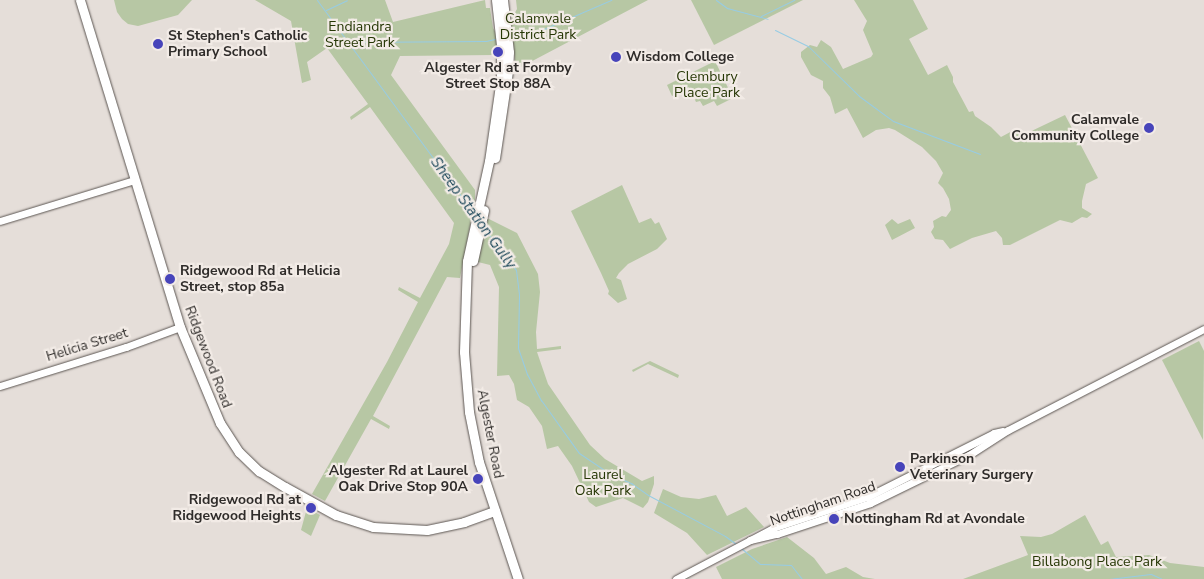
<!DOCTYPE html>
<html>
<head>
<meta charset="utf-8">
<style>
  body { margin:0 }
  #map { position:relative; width:1204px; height:579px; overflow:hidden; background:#e5ded9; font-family:"Nunito Sans",sans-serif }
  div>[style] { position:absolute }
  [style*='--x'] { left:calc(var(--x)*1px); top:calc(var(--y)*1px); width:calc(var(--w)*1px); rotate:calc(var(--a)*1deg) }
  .green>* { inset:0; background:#b7c7a4 }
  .stream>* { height:1px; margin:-0.5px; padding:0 0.5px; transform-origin:0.5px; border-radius:0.5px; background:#97cce4 }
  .roads { filter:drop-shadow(0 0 1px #5c5652) drop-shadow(0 0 1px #5c5652) }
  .minor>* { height:7px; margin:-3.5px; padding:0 3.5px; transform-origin:3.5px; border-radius:3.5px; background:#fff }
  .major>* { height:9px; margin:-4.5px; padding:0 4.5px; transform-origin:4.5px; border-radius:4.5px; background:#fff }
  .dots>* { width:14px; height:14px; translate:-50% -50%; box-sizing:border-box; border:2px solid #f2ebe6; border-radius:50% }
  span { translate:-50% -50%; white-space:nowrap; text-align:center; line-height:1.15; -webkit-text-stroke:4.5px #f2ebe6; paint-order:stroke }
  .park-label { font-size:14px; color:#263705 }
  .poi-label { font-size:14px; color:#2f2c2a; font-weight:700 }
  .left { translate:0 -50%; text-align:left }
  .right { translate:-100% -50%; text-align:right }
  .street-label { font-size:14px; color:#2f2c2a }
  .water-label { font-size:15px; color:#194557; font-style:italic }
</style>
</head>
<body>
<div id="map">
  <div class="green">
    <i style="clip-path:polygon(114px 0,192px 0,178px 15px,138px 26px,128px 24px,122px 19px,117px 12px)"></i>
    <i style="clip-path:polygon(255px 0,385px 0,393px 22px,485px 0,486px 8px,490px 8px,493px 28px,496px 33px,497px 45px,494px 55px,400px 56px,391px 75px,475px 190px,475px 200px,460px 278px,447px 277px,373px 416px,390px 426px,389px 429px,371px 419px,325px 501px,312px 494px,387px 362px,418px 302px,398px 290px,399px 287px,420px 298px,449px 244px,454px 223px,370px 107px,351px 120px,350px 117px,368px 104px,327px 48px,307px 62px,311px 80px,302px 83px,291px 21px)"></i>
    <i style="clip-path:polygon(516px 0,648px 0,519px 68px,515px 62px,511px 20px,517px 9px)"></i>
    <i style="clip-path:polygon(691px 0,803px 0,714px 45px)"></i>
    <i style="clip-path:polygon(854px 0,913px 0,928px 29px,909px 39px,928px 75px,947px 65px,953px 77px,953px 82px,969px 112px,973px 111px,975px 116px,991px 127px,1001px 137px,1016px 129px,1021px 136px,1065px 115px,1098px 178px,1086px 184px,1082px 201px,1082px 208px,1092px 214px,1087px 218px,1082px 217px,1072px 223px,1060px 220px,1010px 245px,1003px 245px,1002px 238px,996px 231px,972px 238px,950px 249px,943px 240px,935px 239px,931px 232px,934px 227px,933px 221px,942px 216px,946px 217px,951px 210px,949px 199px,943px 188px,938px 183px,943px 173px,936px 161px,922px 147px,895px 130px,889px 128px,876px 130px,863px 138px,847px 108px,835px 114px,830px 97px,823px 88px,823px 81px,811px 75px,801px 57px,801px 52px,810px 45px,817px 47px,821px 40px,831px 47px,843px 69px,871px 57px,873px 54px,863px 30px,867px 21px)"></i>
    <i style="clip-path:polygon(713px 62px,716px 63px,733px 98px,717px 106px,714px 101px,703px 106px,700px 101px,696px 102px,689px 87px,672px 96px,667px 85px)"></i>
    <i style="clip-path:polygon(622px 185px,639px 223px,651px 218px,655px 224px,659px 222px,667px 239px,657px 249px,628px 264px,619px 273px,616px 278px,621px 280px,627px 299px,618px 303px,608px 294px,609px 291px,601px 273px,571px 211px)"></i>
    <i style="clip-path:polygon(487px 218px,517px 233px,538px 274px,540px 292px,536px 332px,537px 349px,561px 346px,561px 349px,537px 352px,548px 384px,590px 445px,605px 459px,642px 481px,654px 476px,654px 484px,648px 502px,643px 508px,623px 498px,596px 507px,589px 502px,572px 466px,558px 446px,547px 449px,542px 426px,529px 407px,517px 400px,514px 384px,509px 375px,497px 376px,499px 287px,490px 265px,478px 262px)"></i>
    <i style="clip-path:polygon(892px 219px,898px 224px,910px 219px,915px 228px,892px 240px,885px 225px)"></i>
    <i style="clip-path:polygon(1199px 341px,1204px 351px,1203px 440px,1162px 360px)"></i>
    <i style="clip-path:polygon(650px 361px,679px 375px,678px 378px,648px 364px,633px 372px,632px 370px)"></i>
    <i style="clip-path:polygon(663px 489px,681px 497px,699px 499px,716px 495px,727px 516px,746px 507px,764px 527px,707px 555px,687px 533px,654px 513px)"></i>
    <i style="clip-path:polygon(307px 508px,320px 515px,311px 536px,301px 530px)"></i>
    <i style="clip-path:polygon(1085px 515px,1101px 545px,1108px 541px,1116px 557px,1149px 555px,1170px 563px,1204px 567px,1204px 579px,963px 579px,1028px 555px,1020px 536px,1041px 537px,1052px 534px)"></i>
    <i style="clip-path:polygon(787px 537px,814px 558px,826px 574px,846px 567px,863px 577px,875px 579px,722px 579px,716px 567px,752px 549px)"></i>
  </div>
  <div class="stream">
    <i style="--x:317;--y:0;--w:265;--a:53.7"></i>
    <i style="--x:716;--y:0;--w:14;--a:36"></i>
    <i style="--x:727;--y:8;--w:42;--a:15"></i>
    <i style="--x:326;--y:10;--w:23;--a:-25"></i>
    <i style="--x:761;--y:16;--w:37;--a:-26"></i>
    <i style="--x:775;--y:30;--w:37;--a:26"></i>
    <i style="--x:808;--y:46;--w:71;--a:44.4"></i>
    <i style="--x:859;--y:96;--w:42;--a:36.3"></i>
    <i style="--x:893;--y:121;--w:93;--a:20.8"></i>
    <i style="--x:512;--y:37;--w:25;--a:-11"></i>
    <i style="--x:537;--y:32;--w:81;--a:-23.4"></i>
    <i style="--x:349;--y:42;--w:137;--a:-0.4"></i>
    <i style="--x:486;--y:41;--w:9;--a:-13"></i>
    <i style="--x:483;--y:227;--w:54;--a:52.5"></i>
    <i style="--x:516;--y:270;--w:25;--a:83"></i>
    <i style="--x:519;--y:295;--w:53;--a:91.1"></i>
    <i style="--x:518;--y:348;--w:28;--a:71"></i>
    <i style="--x:527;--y:374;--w:30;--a:62"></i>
    <i style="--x:541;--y:400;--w:65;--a:54.4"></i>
    <i style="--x:579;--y:453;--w:40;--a:34"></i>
    <i style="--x:612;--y:475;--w:21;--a:23"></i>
    <i style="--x:631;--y:483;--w:21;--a:35"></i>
    <i style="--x:648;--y:495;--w:87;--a:28"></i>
    <i style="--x:725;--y:536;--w:14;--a:36"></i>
    <i style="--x:741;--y:548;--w:25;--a:40"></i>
    <i style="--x:760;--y:564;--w:31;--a:2"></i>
    <i style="--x:791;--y:565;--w:18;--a:52"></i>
    <i style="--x:1109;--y:579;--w:42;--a:-6.8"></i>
    <i style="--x:1151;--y:574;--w:12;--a:24"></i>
  </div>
  <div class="roads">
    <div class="minor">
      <i style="--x:0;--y:221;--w:140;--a:-17"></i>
      <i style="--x:0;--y:386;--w:132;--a:-17.2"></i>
      <i style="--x:126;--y:347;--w:58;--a:-20.3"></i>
      <i style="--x:750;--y:540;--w:28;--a:-13"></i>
      <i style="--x:777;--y:534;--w:98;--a:-18.4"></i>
      <i style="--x:870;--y:503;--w:110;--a:-25.9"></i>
      <i style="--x:969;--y:455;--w:46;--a:-32.7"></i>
      <i style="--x:1008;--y:430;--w:220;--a:-27.3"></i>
      <i style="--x:676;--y:579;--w:110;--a:-27.7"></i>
      <i style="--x:773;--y:528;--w:99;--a:-18.3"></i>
      <i style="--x:867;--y:497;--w:142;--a:-26.7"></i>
      <i style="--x:994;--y:433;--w:9;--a:-13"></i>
    </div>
    <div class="major">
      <i style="--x:80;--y:0;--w:342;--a:73"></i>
      <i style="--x:180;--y:327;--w:104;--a:67.4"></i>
      <i style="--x:220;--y:423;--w:35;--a:57"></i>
      <i style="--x:239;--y:452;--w:28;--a:44"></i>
      <i style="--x:259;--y:471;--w:31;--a:32"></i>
      <i style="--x:285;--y:487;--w:58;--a:28.8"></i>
      <i style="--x:336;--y:515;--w:39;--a:18"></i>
      <i style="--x:373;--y:527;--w:54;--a:3.2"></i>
      <i style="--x:427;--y:530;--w:38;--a:-12"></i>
      <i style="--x:464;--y:522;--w:33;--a:-20"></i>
      <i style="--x:496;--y:0;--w:45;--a:83.7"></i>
      <i style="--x:501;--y:45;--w:33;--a:90"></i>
      <i style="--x:501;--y:78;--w:84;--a:98.2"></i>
      <i style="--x:489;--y:161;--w:102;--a:102.4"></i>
      <i style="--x:467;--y:261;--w:91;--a:91.9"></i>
      <i style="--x:464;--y:352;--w:60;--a:85.2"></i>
      <i style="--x:469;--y:412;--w:51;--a:78.7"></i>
      <i style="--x:479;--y:462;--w:123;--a:71.6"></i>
      <i style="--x:495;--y:158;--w:88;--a:-81.5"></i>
      <i style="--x:508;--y:71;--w:19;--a:-87"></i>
      <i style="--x:509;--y:52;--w:52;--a:-96.6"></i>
      <i style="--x:473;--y:261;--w:52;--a:-77.8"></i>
    </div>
  </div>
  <div class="dots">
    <i style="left:158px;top:44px;background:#4744ba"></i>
    <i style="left:498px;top:52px;background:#4744ba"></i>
    <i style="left:616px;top:57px;background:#4744ba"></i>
    <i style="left:1149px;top:128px;background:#4744ba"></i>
    <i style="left:170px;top:279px;background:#4744ba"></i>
    <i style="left:900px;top:467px;background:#4744ba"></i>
    <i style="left:478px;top:479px;background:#4744ba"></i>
    <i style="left:311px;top:508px;background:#4744ba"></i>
    <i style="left:834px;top:519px;background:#4744ba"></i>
  </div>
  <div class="park-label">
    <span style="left:538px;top:27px">Calamvale<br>District Park</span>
    <span style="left:360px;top:35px">Endiandra<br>Street Park</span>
    <span style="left:707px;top:85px">Clembury<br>Place Park</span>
    <span style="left:603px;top:483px">Laurel<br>Oak Park</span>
    <span style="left:1097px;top:562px">Billabong Place Park</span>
  </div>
  <div class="poi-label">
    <span class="left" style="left:168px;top:44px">St Stephen's Catholic<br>Primary School</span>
    <span class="left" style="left:626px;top:57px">Wisdom College</span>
    <span style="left:498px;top:76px">Algester Rd at Formby<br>Street Stop 88A</span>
    <span class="right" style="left:1139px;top:128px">Calamvale<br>Community College</span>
    <span class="left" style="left:180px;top:279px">Ridgewood Rd at Helicia<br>Street, stop 85a</span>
    <span class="left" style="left:910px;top:467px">Parkinson<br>Veterinary Surgery</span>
    <span class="right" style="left:468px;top:479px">Algester Rd at Laurel<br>Oak Drive Stop 90A</span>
    <span class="right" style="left:301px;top:508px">Ridgewood Rd at<br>Ridgewood Heights</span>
    <span class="left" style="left:844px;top:519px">Nottingham Rd at Avondale</span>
  </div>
  <div class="street-label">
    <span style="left:87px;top:345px;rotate:-17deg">Helicia Street</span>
    <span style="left:208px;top:357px;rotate:69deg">Ridgewood Road</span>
    <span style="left:490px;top:434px;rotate:79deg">Algester Road</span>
    <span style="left:823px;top:504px;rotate:-19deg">Nottingham Road</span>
  </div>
  <div class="water-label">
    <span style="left:473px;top:213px;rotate:54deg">Sheep Station Gully</span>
  </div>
</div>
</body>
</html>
